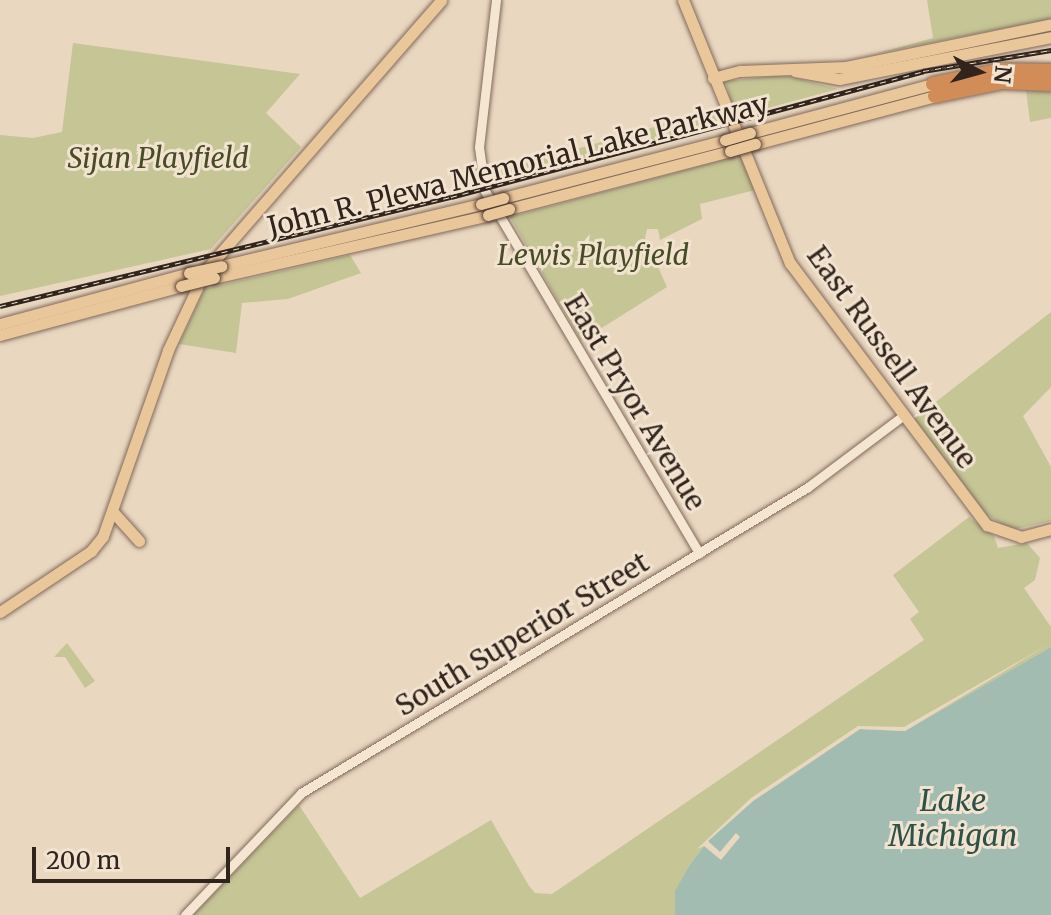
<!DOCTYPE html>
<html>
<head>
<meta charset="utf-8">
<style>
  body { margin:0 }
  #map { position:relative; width:1051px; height:915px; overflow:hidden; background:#e9d7c0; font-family:Merriweather,serif }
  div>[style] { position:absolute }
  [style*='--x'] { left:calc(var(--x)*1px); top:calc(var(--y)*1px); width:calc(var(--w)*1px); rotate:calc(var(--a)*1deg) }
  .green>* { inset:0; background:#c5c596 }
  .water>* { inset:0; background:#a3bcb1 }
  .pier>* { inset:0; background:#e9d7c0 }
  .roads { filter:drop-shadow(0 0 2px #80695a) drop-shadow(0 0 2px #80695a) }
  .minor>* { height:9px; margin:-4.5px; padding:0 4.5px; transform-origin:4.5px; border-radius:4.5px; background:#f5e6d2 }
  .major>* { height:11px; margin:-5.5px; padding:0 5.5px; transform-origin:5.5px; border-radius:5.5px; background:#eac69b }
  .highway>* { height:14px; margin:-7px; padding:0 7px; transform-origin:7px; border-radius:7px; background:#d28c58 }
  .rail>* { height:5px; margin-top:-2.5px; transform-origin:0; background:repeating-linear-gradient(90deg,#f1e3cf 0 6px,#31241d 0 12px); box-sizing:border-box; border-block:2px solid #31241d }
  .bridges { filter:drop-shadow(0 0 2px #4e392e) drop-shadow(0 0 2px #4e392e) }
  .major-bridge>* { height:11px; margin:-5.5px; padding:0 5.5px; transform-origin:5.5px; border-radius:5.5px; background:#eac69b }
  span { translate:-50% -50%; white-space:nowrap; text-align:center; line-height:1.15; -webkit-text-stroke:6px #f1e3cf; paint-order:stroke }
  .park-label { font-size:28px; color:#474c25; font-style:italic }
  .street-label { font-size:28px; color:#31241d }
  .water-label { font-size:30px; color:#2d5049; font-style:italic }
  .north { position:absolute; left:939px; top:32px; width:80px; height:80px; -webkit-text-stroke:6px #f1e3cf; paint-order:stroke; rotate:96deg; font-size:22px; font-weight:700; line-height:32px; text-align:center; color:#31241d }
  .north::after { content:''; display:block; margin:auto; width:28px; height:36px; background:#31241d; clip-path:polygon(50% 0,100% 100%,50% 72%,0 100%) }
  .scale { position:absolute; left:32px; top:847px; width:198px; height:36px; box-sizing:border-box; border:4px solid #31241d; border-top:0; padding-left:10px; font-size:24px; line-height:28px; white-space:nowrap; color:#31241d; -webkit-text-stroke:6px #f1e3cf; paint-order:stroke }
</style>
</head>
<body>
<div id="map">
  <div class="green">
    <i style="clip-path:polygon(927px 0,1051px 0,1051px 19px,874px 54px,933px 38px)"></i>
    <i style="clip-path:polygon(73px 43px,300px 74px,266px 113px,301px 147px,211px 249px,0 296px,0 135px,33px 138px,62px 132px)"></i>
    <i style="clip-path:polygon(784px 75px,838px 89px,734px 117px,726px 81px)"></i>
    <i style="clip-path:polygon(1026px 90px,1051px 92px,1051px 118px,1030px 122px)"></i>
    <i style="clip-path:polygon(715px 110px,720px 122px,494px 182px,491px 173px)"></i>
    <i style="clip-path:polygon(741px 155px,755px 190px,700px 204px,702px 219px,660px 240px,658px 229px,647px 229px,645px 238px,667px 287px,581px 341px,510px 217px)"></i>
    <i style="clip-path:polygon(350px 255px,361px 273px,288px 299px,242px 303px,236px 353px,179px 344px,205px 289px)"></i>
    <i style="clip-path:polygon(1051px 312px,1051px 387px,1023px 416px,1051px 467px,1051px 521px,1012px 530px,987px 515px,914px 419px)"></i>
    <i style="clip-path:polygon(969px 517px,994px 536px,998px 548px,1027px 543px,1040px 558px,1035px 580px,1024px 588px,1051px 627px,1051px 647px,905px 731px,860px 729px,753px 801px,707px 842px,689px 866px,675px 892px,675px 915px,193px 915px,299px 805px,360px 898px,491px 820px,529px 886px,535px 893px,552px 894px,924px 640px,910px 619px,919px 612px,893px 575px)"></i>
    <i style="clip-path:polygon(67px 643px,95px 681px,85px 688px,65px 657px,54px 657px)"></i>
  </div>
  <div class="water">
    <i style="clip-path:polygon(1051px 647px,1051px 915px,675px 915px,675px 891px,689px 866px,707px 842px,753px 801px,860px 729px,905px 731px)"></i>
  </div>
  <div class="pier">
    <i style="clip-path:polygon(1051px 643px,905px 731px,860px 729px,753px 801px,708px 841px,720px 852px,736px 833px,740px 837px,721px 860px,704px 846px,697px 849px,751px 798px,858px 726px,904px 727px)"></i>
  </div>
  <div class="roads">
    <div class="minor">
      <i style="--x:496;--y:0;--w:148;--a:96.6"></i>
      <i style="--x:479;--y:147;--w:44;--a:82.2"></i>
      <i style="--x:485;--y:191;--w:421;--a:59.4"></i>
      <i style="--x:185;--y:915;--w:168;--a:-46.4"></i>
      <i style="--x:301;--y:793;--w:592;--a:-31.11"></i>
      <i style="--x:808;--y:487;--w:120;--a:-36.9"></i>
    </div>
    <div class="major">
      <i style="--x:683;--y:0;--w:284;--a:67.9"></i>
      <i style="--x:790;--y:263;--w:328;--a:53.1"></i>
      <i style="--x:987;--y:525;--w:36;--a:19"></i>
      <i style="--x:1021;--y:537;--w:31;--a:-15"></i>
      <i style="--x:795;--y:71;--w:45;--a:10.3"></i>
      <i style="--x:839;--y:79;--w:216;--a:-11.2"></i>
      <i style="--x:713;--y:78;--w:28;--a:-15"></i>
      <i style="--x:740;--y:71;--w:106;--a:-2.2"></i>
      <i style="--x:846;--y:67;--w:209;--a:-11.8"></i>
      <i style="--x:750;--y:133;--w:189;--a:-15"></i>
      <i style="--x:755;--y:144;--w:186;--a:-14.9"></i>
      <i style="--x:503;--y:198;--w:229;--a:-14.6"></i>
      <i style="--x:509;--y:209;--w:228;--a:-14.7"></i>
      <i style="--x:221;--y:266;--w:267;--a:-13.4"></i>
      <i style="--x:214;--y:278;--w:281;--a:-12.9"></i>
      <i style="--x:0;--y:324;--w:196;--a:-15.1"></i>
      <i style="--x:0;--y:335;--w:188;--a:-15.1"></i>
      <i style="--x:113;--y:512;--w:39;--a:48"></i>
      <i style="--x:0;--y:612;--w:110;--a:-33.8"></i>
      <i style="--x:91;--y:551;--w:19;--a:-51"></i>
      <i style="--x:103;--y:536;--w:197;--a:-70.7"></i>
      <i style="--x:168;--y:350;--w:87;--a:-64.9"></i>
      <i style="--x:205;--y:271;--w:359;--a:-48.9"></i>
    </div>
    <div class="highway">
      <i style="--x:933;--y:84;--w:68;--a:-11.8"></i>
      <i style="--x:1000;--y:70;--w:51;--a:1.1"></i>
      <i style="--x:935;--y:96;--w:68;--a:-11.8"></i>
      <i style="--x:1002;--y:82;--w:49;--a:2.3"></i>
    </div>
  </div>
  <div class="rail">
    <i style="--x:0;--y:306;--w:464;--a:-13.6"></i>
    <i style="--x:451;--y:197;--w:489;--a:-14.9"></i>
    <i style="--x:923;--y:71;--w:130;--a:-9.3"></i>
  </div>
  <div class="bridges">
    <div class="major-bridge">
      <i style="--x:725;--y:140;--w:26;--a:-16"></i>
      <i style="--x:730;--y:151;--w:26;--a:-16"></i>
      <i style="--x:481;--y:204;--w:23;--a:-15"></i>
      <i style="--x:488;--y:215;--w:22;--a:-16"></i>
      <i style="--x:189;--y:273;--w:33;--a:-12"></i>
      <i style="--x:181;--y:286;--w:34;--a:-14"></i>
    </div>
  </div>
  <div class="park-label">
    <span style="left:158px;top:158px">Sijan Playfield</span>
    <span style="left:593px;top:255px">Lewis Playfield</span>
  </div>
  <div class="street-label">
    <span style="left:518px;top:165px;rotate:-14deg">John R. Plewa Memorial Lake Parkway</span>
    <span style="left:892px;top:357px;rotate:54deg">East Russell Avenue</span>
    <span style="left:635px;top:402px;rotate:59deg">East Pryor Avenue</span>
    <span style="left:522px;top:634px;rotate:-31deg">South Superior Street</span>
  </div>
  <div class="water-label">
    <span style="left:953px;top:817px">Lake<br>Michigan</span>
  </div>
  <div class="north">N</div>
  <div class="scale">200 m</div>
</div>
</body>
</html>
